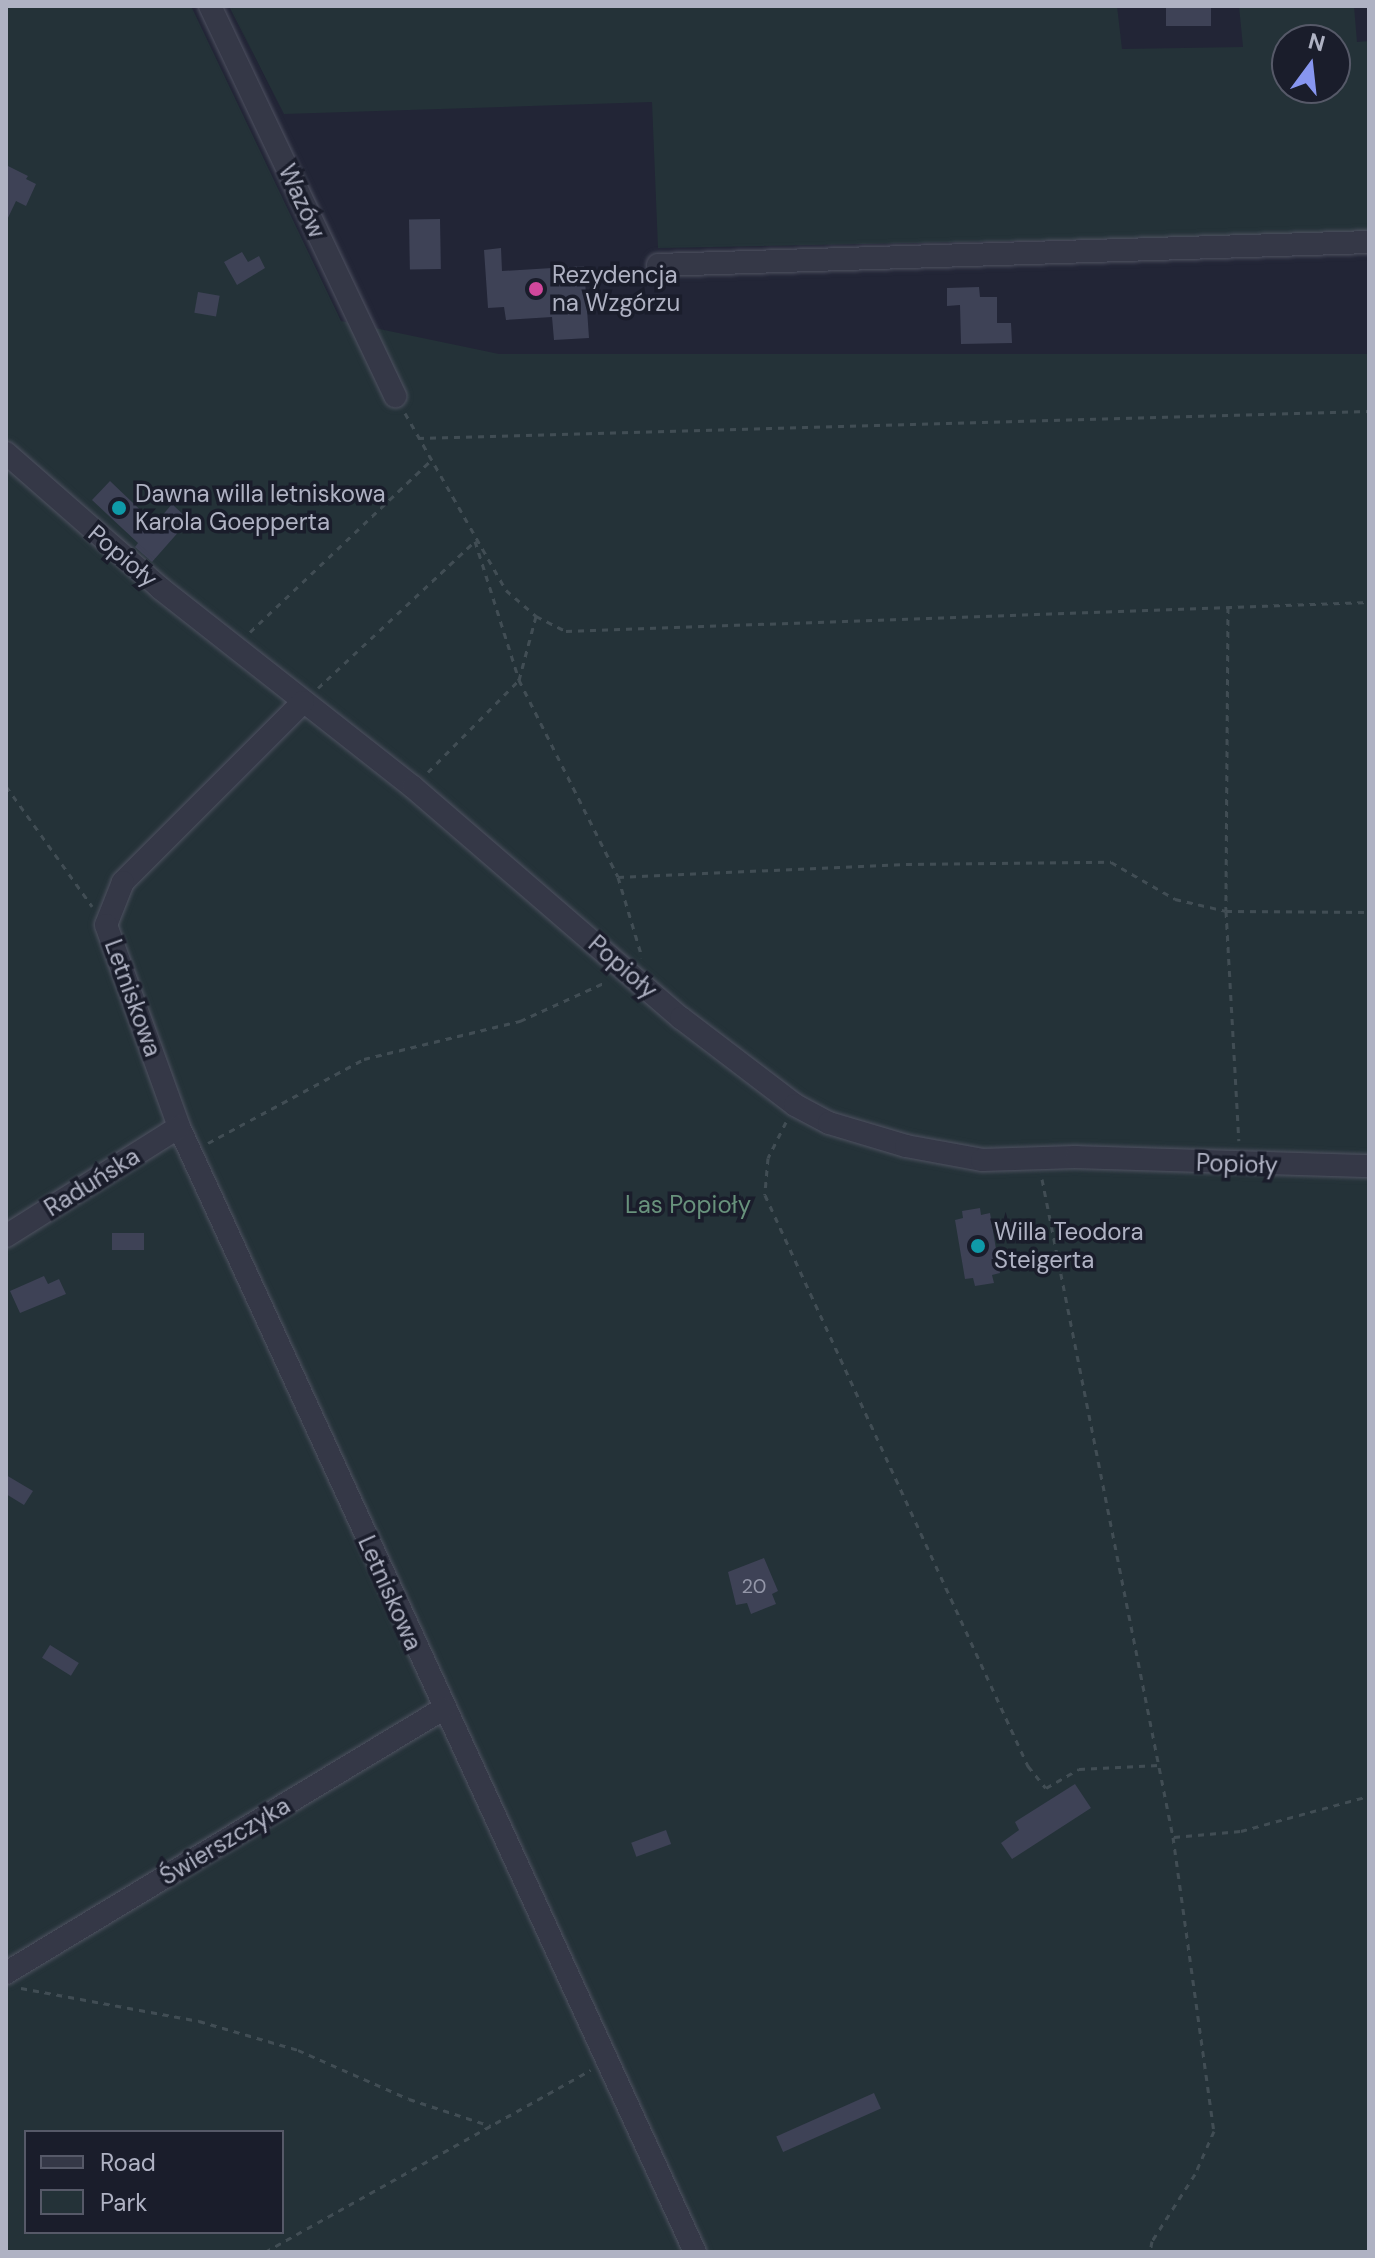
<!DOCTYPE html>
<html>
<head>
<meta charset="utf-8">
<style>
  body { margin:0 }
  #map { position:relative; width:1375px; height:2258px; overflow:hidden; background:#222536; font-family:"DM Sans",sans-serif }
  div>[style] { position:absolute }
  [style*='--x'] { left:calc(var(--x)*1px); top:calc(var(--y)*1px); width:calc(var(--w)*1px); rotate:calc(var(--a)*1deg) }
  .green>* { inset:0; background:#243238 }
  .building>* { inset:0; background:#3e4256; transform-origin:0 0 }
  .path>* { height:3px; margin-top:-1.5px; transform-origin:0; background:repeating-linear-gradient(90deg,#414d54 0 6px,transparent 0 12px) }
  .roads { filter:drop-shadow(0 0 2px #4f5261) drop-shadow(0 0 2px #4f5261) }
  .street>* { height:22px; margin:-11px; padding:0 11px; transform-origin:11px; border-radius:11px; background:#353847 }
  .dots>* { width:22px; height:22px; translate:-50% -50%; box-sizing:border-box; border:4px solid #1a1d2b; border-radius:50% }
  span { translate:-50% -50%; white-space:nowrap; text-align:center; line-height:1.15; -webkit-text-stroke:7px #1a1d2b; paint-order:stroke }
  .number-label { font-size:20px; color:#9396a8 }
  .number-label span { -webkit-text-stroke-width:0 }
  .street-label { font-size:24px; color:#afb2c3 }
  .poi-label { font-size:24px; color:#afb2c3 }
  .left { translate:0 -50%; text-align:left }
  .park-label { font-size:24px; color:#68927c }
  .frame { position:absolute; inset:0; border:8px solid #afb2c3; pointer-events:none }
  .legend { position:absolute; left:24px; top:2130px; width:260px; height:104px; box-sizing:border-box; background:#1a1d2b; border:2px solid #565968; margin:0; padding:10px 14px; list-style:none; font-size:24px; color:#afb2c3 }
  .legend li { display:flex; align-items:center; gap:16px; height:40px }
  .legend b { width:40px; border:2px solid #565968 }
  .north { position:absolute; left:1271px; top:24px; width:80px; height:80px; box-sizing:border-box; background:#1a1d2b; border:2px solid #565968; border-radius:50%; rotate:15deg; font-size:22px; font-weight:700; line-height:32px; text-align:center; color:#afb2c3 }
  .north::after { content:''; display:block; margin:auto; width:28px; height:36px; background:#8796f0; clip-path:polygon(50% 0,100% 100%,50% 72%,0 100%) }
</style>
</head>
<body>
<div id="map">
  <div class="green">
    <i style="clip-path:polygon(evenodd,6px 6px,191px 6px,341px 321px,499px 354px,1369px 354px,1369px 2252px,6px 2252px,6px 6px,26px 2132px,282px 2132px,282px 2232px,26px 2232px,26px 2132px)"></i>
    <i style="clip-path:polygon(evenodd,229px 6px,1117px 6px,1122px 49px,1243px 47px,1239px 6px,1354px 6px,1357px 42px,1369px 41px,1369px 234px,658px 248px,652px 102px,284px 114px,229px 6px,1287px 40px,1335px 40px,1335px 88px,1287px 88px,1287px 40px)"></i>
  </div>
  <div class="building">
    <i style="left:1166px;top:6px;width:45px;height:20px"></i>
    <i style="clip-path:polygon(6px 165px,28px 176px,26px 179px,36px 184px,26px 206px,16px 201px,6px 222px)"></i>
    <i style="left:440px;top:219px;width:50px;height:31px;rotate:89deg"></i>
    <i style="clip-path:polygon(501px 248px,502px 271px,584px 266px,589px 338px,554px 340px,552px 317px,506px 320px,504px 307px,488px 308px,484px 250px)"></i>
    <i style="clip-path:polygon(242px 252px,248px 262px,259px 256px,265px 268px,237px 285px,224px 262px)"></i>
    <i style="clip-path:polygon(979px 287px,980px 297px,997px 297px,997px 323px,1011px 323px,1012px 343px,961px 344px,960px 305px,947px 306px,947px 288px)"></i>
    <i style="left:198px;top:292px;width:22px;height:21px;rotate:10deg"></i>
    <i style="clip-path:polygon(110px 481px,155px 524px,172px 504px,189px 520px,152px 562px,135px 547px,138px 543px,92px 500px)"></i>
    <i style="clip-path:polygon(980px 1208px,981px 1215px,990px 1213px,1000px 1273px,992px 1275px,994px 1283px,975px 1286px,973px 1278px,965px 1279px,955px 1220px,963px 1218px,962px 1211px)"></i>
    <i style="left:112px;top:1233px;width:32px;height:17px"></i>
    <i style="clip-path:polygon(44px 1276px,48px 1284px,59px 1279px,66px 1294px,20px 1313px,10px 1291px)"></i>
    <i style="clip-path:polygon(6px 1475px,33px 1491px,24px 1505px,6px 1494px)"></i>
    <i style="clip-path:polygon(764px 1558px,778px 1591px,772px 1594px,776px 1604px,751px 1614px,747px 1603px,736px 1605px,728px 1572px)"></i>
    <i style="left:50px;top:1645px;width:34px;height:15px;rotate:32deg"></i>
    <i style="clip-path:polygon(1075px 1784px,1091px 1808px,1012px 1859px,1001px 1843px,1019px 1830px,1015px 1822px)"></i>
    <i style="left:666px;top:1830px;width:15px;height:37px;rotate:70deg"></i>
    <i style="left:874px;top:2093px;width:17px;height:107px;rotate:66deg"></i>
  </div>
  <div class="path">
    <i style="--x:405;--y:413;--w:204;--a:60.3"></i>
    <i style="--x:506;--y:590;--w:40;--a:41"></i>
    <i style="--x:536;--y:616;--w:34;--a:27"></i>
    <i style="--x:566;--y:631;--w:804;--a:-2.07"></i>
    <i style="--x:418;--y:438;--w:951;--a:-1.63"></i>
    <i style="--x:1228;--y:607;--w:304;--a:90.4"></i>
    <i style="--x:1226;--y:911;--w:230;--a:86.8"></i>
    <i style="--x:250;--y:632;--w:248;--a:-43.5"></i>
    <i style="--x:318;--y:688;--w:215;--a:-43.1"></i>
    <i style="--x:475;--y:541;--w:146;--a:72.4"></i>
    <i style="--x:519;--y:680;--w:220;--a:63.3"></i>
    <i style="--x:618;--y:877;--w:84;--a:73.3"></i>
    <i style="--x:428;--y:772;--w:129;--a:-45.3"></i>
    <i style="--x:519;--y:680;--w:66;--a:-75.1"></i>
    <i style="--x:6;--y:786;--w:148;--a:54.4"></i>
    <i style="--x:618;--y:877;--w:288;--a:-2.6"></i>
    <i style="--x:906;--y:864;--w:205;--a:-0.6"></i>
    <i style="--x:1111;--y:862;--w:74;--a:30"></i>
    <i style="--x:1175;--y:899;--w:52;--a:13.2"></i>
    <i style="--x:1226;--y:911;--w:143;--a:0.4"></i>
    <i style="--x:786;--y:1122;--w:40;--a:116.6"></i>
    <i style="--x:768;--y:1158;--w:37;--a:95"></i>
    <i style="--x:765;--y:1195;--w:629;--a:65.27"></i>
    <i style="--x:1028;--y:1766;--w:28;--a:51"></i>
    <i style="--x:1046;--y:1788;--w:38;--a:-30"></i>
    <i style="--x:1079;--y:1769;--w:80;--a:-2.9"></i>
    <i style="--x:208;--y:1143;--w:177;--a:-28.3"></i>
    <i style="--x:364;--y:1059;--w:161;--a:-13.7"></i>
    <i style="--x:520;--y:1021;--w:94;--a:-24.4"></i>
    <i style="--x:1042;--y:1179;--w:671;--a:78.74"></i>
    <i style="--x:1173;--y:1837;--w:297;--a:82.1"></i>
    <i style="--x:1214;--y:2131;--w:47;--a:113.8"></i>
    <i style="--x:1195;--y:2174;--w:80;--a:122.7"></i>
    <i style="--x:1152;--y:2241;--w:11;--a:100"></i>
    <i style="--x:1174;--y:1837;--w:67;--a:-5.1"></i>
    <i style="--x:1241;--y:1831;--w:133;--a:-15.3"></i>
    <i style="--x:21;--y:1988;--w:181;--a:10.5"></i>
    <i style="--x:199;--y:2021;--w:103;--a:16.3"></i>
    <i style="--x:298;--y:2050;--w:121;--a:23.8"></i>
    <i style="--x:409;--y:2099;--w:86;--a:18.2"></i>
    <i style="--x:265;--y:2252;--w:373;--a:-29.2"></i>
  </div>
  <div class="roads">
    <div class="street">
      <i style="--x:210;--y:6;--w:432;--a:64.6"></i>
      <i style="--x:658;--y:265;--w:711;--a:-1.85"></i>
      <i style="--x:6;--y:453;--w:205;--a:41.2"></i>
      <i style="--x:160;--y:588;--w:322;--a:38.2"></i>
      <i style="--x:413;--y:787;--w:354;--a:40.8"></i>
      <i style="--x:681;--y:1018;--w:143;--a:37.3"></i>
      <i style="--x:795;--y:1105;--w:38;--a:28"></i>
      <i style="--x:829;--y:1123;--w:80;--a:16.6"></i>
      <i style="--x:906;--y:1146;--w:77;--a:10.4"></i>
      <i style="--x:982;--y:1160;--w:94;--a:-1.8"></i>
      <i style="--x:1076;--y:1157;--w:293;--a:1.8"></i>
      <i style="--x:303;--y:702;--w:255;--a:135"></i>
      <i style="--x:123;--y:882;--w:46;--a:111.6"></i>
      <i style="--x:106;--y:925;--w:215;--a:70.1"></i>
      <i style="--x:179;--y:1127;--w:1238;--a:65.36"></i>
      <i style="--x:6;--y:1236;--w:204;--a:-32.2"></i>
      <i style="--x:6;--y:1973;--w:511;--a:-31.14"></i>
    </div>
  </div>
  <div class="dots">
    <i style="left:536px;top:289px;background:#d1479c"></i>
    <i style="left:119px;top:508px;background:#0f9aa8"></i>
    <i style="left:978px;top:1246px;background:#0f9aa8"></i>
  </div>
  <div class="number-label">
    <span style="left:754px;top:1586px">20</span>
  </div>
  <div class="street-label">
    <span style="left:302px;top:201px;rotate:65deg">Wazów</span>
    <span style="left:123px;top:556px;rotate:40deg">Popioły</span>
    <span style="left:623px;top:967px;rotate:41deg">Popioły</span>
    <span style="left:133px;top:998px;rotate:70deg">Letniskowa</span>
    <span style="left:1237px;top:1164px;rotate:2deg">Popioły</span>
    <span style="left:92px;top:1182px;rotate:-32deg">Raduńska</span>
    <span style="left:390px;top:1593px;rotate:66deg">Letniskowa</span>
    <span style="left:225px;top:1841px;rotate:-31deg">Świerszczyka</span>
  </div>
  <div class="poi-label">
    <span class="left" style="left:552px;top:289px">Rezydencja<br>na Wzgórzu</span>
    <span class="left" style="left:135px;top:508px">Dawna willa letniskowa<br>Karola Goepperta</span>
    <span class="left" style="left:994px;top:1246px">Willa Teodora<br>Steigerta</span>
  </div>
  <div class="park-label">
    <span style="left:688px;top:1205px">Las Popioły</span>
  </div>
  <div class="frame"></div>
  <ul class="legend">
  <li><b style="height:10px;background:#353847"></b>Road</li>
  <li><b style="height:22px;background:#243238"></b>Park</li>
  </ul>
  <div class="north">N</div>
</div>
</body>
</html>
